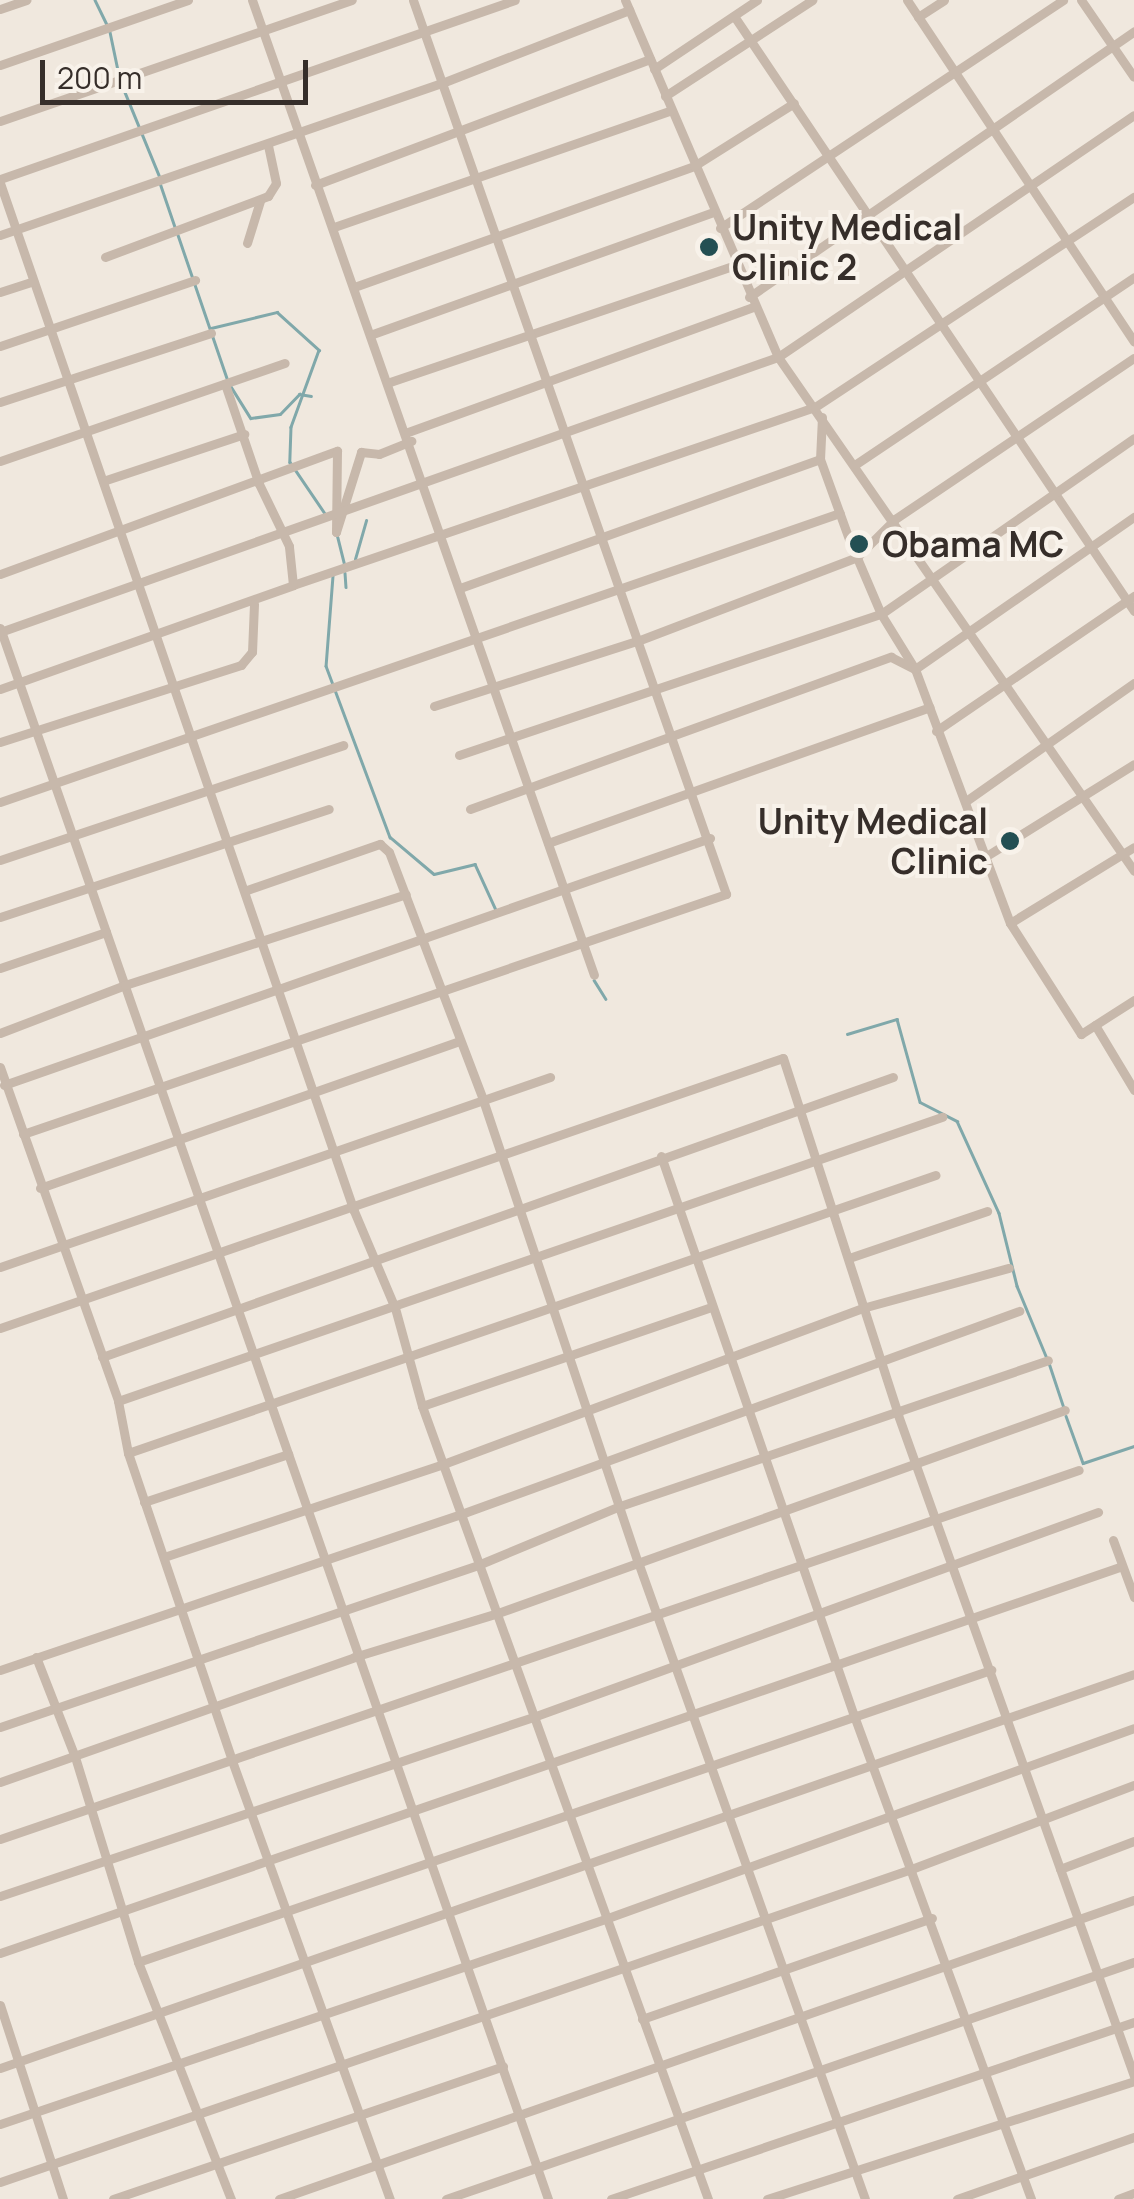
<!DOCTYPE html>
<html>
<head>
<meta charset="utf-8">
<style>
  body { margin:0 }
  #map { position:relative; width:1134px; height:2199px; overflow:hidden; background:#f0e8de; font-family:Manrope,sans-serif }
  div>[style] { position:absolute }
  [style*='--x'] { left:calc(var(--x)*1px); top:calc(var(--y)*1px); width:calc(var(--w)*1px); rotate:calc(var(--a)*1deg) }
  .stream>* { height:2.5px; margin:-1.25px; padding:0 1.25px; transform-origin:1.25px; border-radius:1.25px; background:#80a8aa }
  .minor>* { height:9px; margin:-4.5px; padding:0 4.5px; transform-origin:4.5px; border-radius:4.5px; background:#c7b8ab }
  .dots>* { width:28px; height:28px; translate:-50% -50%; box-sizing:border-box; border:5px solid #f8f2ea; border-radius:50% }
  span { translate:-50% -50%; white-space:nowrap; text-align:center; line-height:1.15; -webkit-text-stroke:8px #f8f2ea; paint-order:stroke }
  .poi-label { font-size:35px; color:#362e2a; font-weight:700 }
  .left { translate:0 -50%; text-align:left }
  .right { translate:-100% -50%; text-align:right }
  .scale { position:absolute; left:40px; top:60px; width:268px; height:45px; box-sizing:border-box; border:5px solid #362e2a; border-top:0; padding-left:12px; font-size:30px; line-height:35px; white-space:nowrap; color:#362e2a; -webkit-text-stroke:8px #f8f2ea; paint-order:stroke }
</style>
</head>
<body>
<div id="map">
  <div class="stream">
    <i style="--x:95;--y:0;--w:28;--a:64"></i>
    <i style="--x:110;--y:32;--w:49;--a:78.2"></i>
    <i style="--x:120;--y:80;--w:103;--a:67.7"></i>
    <i style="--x:160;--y:183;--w:46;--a:71.2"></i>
    <i style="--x:178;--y:235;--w:151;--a:71.1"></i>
    <i style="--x:211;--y:328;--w:68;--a:-13.6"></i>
    <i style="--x:277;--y:312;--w:57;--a:42.1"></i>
    <i style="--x:319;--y:350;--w:82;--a:110"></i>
    <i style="--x:291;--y:427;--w:35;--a:92"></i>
    <i style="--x:290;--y:462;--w:64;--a:55.8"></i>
    <i style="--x:230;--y:385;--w:39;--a:58"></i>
    <i style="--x:251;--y:418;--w:29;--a:-8"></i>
    <i style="--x:280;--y:414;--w:28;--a:-46"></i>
    <i style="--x:299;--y:394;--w:12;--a:9"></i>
    <i style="--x:337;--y:534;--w:32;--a:76"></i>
    <i style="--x:355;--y:559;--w:40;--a:-74"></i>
    <i style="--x:345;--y:573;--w:14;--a:86"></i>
    <i style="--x:333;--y:576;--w:90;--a:94.4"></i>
    <i style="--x:326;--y:666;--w:183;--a:69.5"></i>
    <i style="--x:390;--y:837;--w:57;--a:40.1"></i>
    <i style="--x:434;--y:874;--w:42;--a:-13.7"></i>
    <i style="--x:475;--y:864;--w:51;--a:65.5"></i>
    <i style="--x:594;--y:980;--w:22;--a:58"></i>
    <i style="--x:847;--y:1034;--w:52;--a:-16.7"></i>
    <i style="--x:897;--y:1019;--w:86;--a:74.5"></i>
    <i style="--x:920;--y:1102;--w:42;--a:27.2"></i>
    <i style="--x:957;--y:1121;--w:101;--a:65.5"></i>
    <i style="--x:999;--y:1213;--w:75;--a:76.1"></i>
    <i style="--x:1017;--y:1286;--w:76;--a:67.5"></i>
    <i style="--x:1049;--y:1363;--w:47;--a:71.6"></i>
    <i style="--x:1066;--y:1416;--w:50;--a:70.1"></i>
    <i style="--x:1083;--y:1463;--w:54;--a:-18.4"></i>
  </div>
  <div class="minor">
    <i style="--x:252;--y:0;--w:1033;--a:70.67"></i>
    <i style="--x:625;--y:0;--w:388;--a:66.8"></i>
    <i style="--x:778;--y:357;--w:625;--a:55.29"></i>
    <i style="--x:907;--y:0;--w:410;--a:56.4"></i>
    <i style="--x:1081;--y:0;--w:93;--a:55.5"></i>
    <i style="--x:0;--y:9;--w:28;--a:-19"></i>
    <i style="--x:734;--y:16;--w:717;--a:56.09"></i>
    <i style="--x:918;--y:17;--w:31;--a:-33"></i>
    <i style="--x:0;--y:65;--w:199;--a:-19.1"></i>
    <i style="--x:654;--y:69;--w:124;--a:-33.8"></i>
    <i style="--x:665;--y:96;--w:176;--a:-33.1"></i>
    <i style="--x:0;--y:121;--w:372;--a:-19"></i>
    <i style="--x:0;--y:179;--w:545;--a:-19.17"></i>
    <i style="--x:0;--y:183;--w:1087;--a:71"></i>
    <i style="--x:354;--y:1211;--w:105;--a:67.1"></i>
    <i style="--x:395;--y:1308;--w:102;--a:74.6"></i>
    <i style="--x:422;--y:1406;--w:843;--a:70.17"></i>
    <i style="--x:315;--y:185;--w:358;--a:-20.6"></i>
    <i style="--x:334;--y:227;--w:357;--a:-19.1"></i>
    <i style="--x:720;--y:228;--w:412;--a:-33.6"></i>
    <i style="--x:0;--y:235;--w:467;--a:-19"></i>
    <i style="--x:442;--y:83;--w:201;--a:-21.3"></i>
    <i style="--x:247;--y:243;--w:44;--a:-72.8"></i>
    <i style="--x:105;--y:257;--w:174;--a:-20.5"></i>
    <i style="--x:268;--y:196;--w:15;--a:-58"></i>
    <i style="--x:276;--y:183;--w:40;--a:-102"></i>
    <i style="--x:357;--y:286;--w:358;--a:-19.6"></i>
    <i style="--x:694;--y:166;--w:118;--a:-32.2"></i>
    <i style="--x:0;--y:292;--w:35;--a:-18"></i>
    <i style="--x:749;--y:297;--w:468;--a:-34.6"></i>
    <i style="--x:370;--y:335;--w:364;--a:-19.7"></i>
    <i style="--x:0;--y:346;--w:206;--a:-18.7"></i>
    <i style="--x:387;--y:383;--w:368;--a:-18.7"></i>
    <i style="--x:0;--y:402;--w:222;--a:-18.1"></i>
    <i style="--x:822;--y:417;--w:42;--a:92.7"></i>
    <i style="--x:820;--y:459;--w:85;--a:70.1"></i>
    <i style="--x:849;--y:539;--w:82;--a:66.9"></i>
    <i style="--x:881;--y:614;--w:65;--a:58.3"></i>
    <i style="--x:915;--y:669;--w:271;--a:69.5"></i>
    <i style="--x:1010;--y:923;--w:132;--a:57.4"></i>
    <i style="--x:1081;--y:1034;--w:63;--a:-32.7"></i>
    <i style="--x:408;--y:432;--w:367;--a:-19.9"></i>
    <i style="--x:0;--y:461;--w:301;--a:-19"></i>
    <i style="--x:856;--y:464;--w:335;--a:-33.9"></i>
    <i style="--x:103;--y:481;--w:149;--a:-18.4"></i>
    <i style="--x:0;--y:574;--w:359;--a:-20.1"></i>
    <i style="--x:337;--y:451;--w:81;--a:90.7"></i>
    <i style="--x:336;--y:532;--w:84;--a:-72.6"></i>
    <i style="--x:361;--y:452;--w:18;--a:6"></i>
    <i style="--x:379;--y:454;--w:35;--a:-22"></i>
    <i style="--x:293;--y:585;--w:552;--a:-18.83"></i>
    <i style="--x:815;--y:407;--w:382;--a:-33.4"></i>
    <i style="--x:460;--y:588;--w:382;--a:-19.7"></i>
    <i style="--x:0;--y:628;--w:1664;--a:70.77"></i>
    <i style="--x:0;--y:632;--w:825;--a:-19.47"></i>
    <i style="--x:778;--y:357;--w:430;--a:-34.2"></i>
    <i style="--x:0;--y:689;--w:311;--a:-19.5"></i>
    <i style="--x:293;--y:585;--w:39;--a:-96"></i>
    <i style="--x:289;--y:546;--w:69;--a:-115.8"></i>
    <i style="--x:259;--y:484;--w:106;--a:-108.8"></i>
    <i style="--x:434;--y:706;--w:216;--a:-17.8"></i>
    <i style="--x:640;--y:640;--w:232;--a:-20.9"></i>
    <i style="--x:857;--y:557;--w:54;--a:-45"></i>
    <i style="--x:895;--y:519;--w:288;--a:-34"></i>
    <i style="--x:936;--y:731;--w:240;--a:-34.3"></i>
    <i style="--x:0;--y:742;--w:253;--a:-17.7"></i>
    <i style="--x:241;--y:665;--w:17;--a:-50"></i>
    <i style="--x:252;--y:652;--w:48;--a:-87.6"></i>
    <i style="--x:459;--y:755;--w:445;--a:-18.5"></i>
    <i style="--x:881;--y:614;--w:308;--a:-34.8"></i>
    <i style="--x:966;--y:801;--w:205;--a:-35.1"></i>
    <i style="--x:0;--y:802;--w:888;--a:-18.99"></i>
    <i style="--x:470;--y:809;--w:448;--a:-19.9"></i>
    <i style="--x:891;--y:657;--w:27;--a:27"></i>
    <i style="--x:915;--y:669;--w:267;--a:-34.8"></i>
    <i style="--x:548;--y:843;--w:405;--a:-19.6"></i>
    <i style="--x:988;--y:855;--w:172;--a:-31.9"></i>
    <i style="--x:0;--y:860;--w:362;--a:-18.5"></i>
    <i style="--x:247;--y:890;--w:141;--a:-19.1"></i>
    <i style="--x:380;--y:844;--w:12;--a:42"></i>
    <i style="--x:389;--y:852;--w:262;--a:69.2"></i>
    <i style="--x:482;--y:1097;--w:490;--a:71.5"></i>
    <i style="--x:638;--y:1562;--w:676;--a:70.39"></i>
    <i style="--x:0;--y:917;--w:346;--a:-18.2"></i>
    <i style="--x:1010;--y:923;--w:145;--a:-31.5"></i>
    <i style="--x:0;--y:968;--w:112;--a:-18.8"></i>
    <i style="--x:1095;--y:1025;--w:76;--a:59"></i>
    <i style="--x:0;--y:1033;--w:134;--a:-21"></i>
    <i style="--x:125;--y:985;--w:295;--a:-17.9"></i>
    <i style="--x:0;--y:1067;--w:354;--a:70.5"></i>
    <i style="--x:118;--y:1401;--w:53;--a:79.1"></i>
    <i style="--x:128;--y:1453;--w:322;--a:71.3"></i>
    <i style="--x:231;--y:1758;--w:469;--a:70.2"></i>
    <i style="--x:4;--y:1085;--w:748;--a:-19.28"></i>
    <i style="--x:23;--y:1134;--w:743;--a:-18.85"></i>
    <i style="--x:726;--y:894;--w:947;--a:-109.3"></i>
    <i style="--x:661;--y:1156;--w:589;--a:70.98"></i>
    <i style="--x:853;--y:1713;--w:518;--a:69.88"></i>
    <i style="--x:40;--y:1188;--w:443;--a:-19.3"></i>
    <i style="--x:849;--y:1258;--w:146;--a:-18.8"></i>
    <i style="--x:0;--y:1267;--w:582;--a:-19.06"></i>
    <i style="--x:0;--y:1328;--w:828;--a:-19.03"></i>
    <i style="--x:783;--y:1058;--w:375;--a:72.1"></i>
    <i style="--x:898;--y:1415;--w:702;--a:70.35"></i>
    <i style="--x:102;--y:1357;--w:839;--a:-19.49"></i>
    <i style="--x:118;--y:1401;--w:872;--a:-19.02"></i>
    <i style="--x:422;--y:1406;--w:305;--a:-18.9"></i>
    <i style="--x:128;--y:1453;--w:854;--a:-18.99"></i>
    <i style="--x:144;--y:1502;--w:152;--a:-18.4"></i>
    <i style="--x:1113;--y:1540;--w:61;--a:69.8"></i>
    <i style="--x:164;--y:1557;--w:297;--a:-18.4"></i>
    <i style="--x:446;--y:1463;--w:448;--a:-20.4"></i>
    <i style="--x:866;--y:1307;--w:148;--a:-15.3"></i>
    <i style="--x:36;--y:1657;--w:107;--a:68.7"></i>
    <i style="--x:75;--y:1757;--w:214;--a:72.9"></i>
    <i style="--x:138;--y:1962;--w:255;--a:68.6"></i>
    <i style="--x:0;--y:1670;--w:490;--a:-18.7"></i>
    <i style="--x:464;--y:1513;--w:591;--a:-20"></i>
    <i style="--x:0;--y:1727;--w:505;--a:-18.72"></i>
    <i style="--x:478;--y:1565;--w:154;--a:-22.6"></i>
    <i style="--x:620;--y:1506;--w:452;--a:-18.8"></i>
    <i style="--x:0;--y:1782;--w:375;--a:-19.4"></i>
    <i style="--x:354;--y:1657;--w:151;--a:-17"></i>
    <i style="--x:498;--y:1613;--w:602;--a:-19.7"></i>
    <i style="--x:0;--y:1839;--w:1140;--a:-18.88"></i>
    <i style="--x:1060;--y:1869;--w:79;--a:-20.7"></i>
    <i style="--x:0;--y:1896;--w:565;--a:-18.56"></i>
    <i style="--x:536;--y:1716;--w:598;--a:-19.95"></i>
    <i style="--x:0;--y:1953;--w:1185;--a:-19.02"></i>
    <i style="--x:138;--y:1962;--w:902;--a:-18.9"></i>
    <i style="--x:0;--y:2005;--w:204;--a:72"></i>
    <i style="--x:642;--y:2019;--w:307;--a:-19.2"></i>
    <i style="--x:0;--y:2068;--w:1200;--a:-19.16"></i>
    <i style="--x:0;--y:2124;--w:639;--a:-18.72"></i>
    <i style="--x:605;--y:1919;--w:562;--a:-19.85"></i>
    <i style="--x:0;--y:2182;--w:966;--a:-18.96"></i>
    <i style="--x:914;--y:1868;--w:235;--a:-20.7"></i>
    <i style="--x:113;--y:2199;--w:412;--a:-18.8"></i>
    <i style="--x:279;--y:2199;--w:906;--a:-19.28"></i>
    <i style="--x:446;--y:2199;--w:728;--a:-19.01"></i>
    <i style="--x:611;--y:2199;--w:552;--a:-18.7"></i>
    <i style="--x:767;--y:2199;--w:386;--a:-17.8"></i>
    <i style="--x:957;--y:2199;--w:188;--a:-19.3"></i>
    <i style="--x:1118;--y:2199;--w:17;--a:-21"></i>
  </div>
  <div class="dots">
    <i style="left:709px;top:247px;background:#234f53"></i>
    <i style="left:859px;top:544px;background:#234f53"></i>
    <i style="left:1010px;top:841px;background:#234f53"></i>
  </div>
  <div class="poi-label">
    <span class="left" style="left:732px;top:247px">Unity Medical<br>Clinic 2</span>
    <span class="left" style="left:882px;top:544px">Obama MC</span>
    <span class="right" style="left:988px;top:841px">Unity Medical<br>Clinic</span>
  </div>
  <div class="scale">200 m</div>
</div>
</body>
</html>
